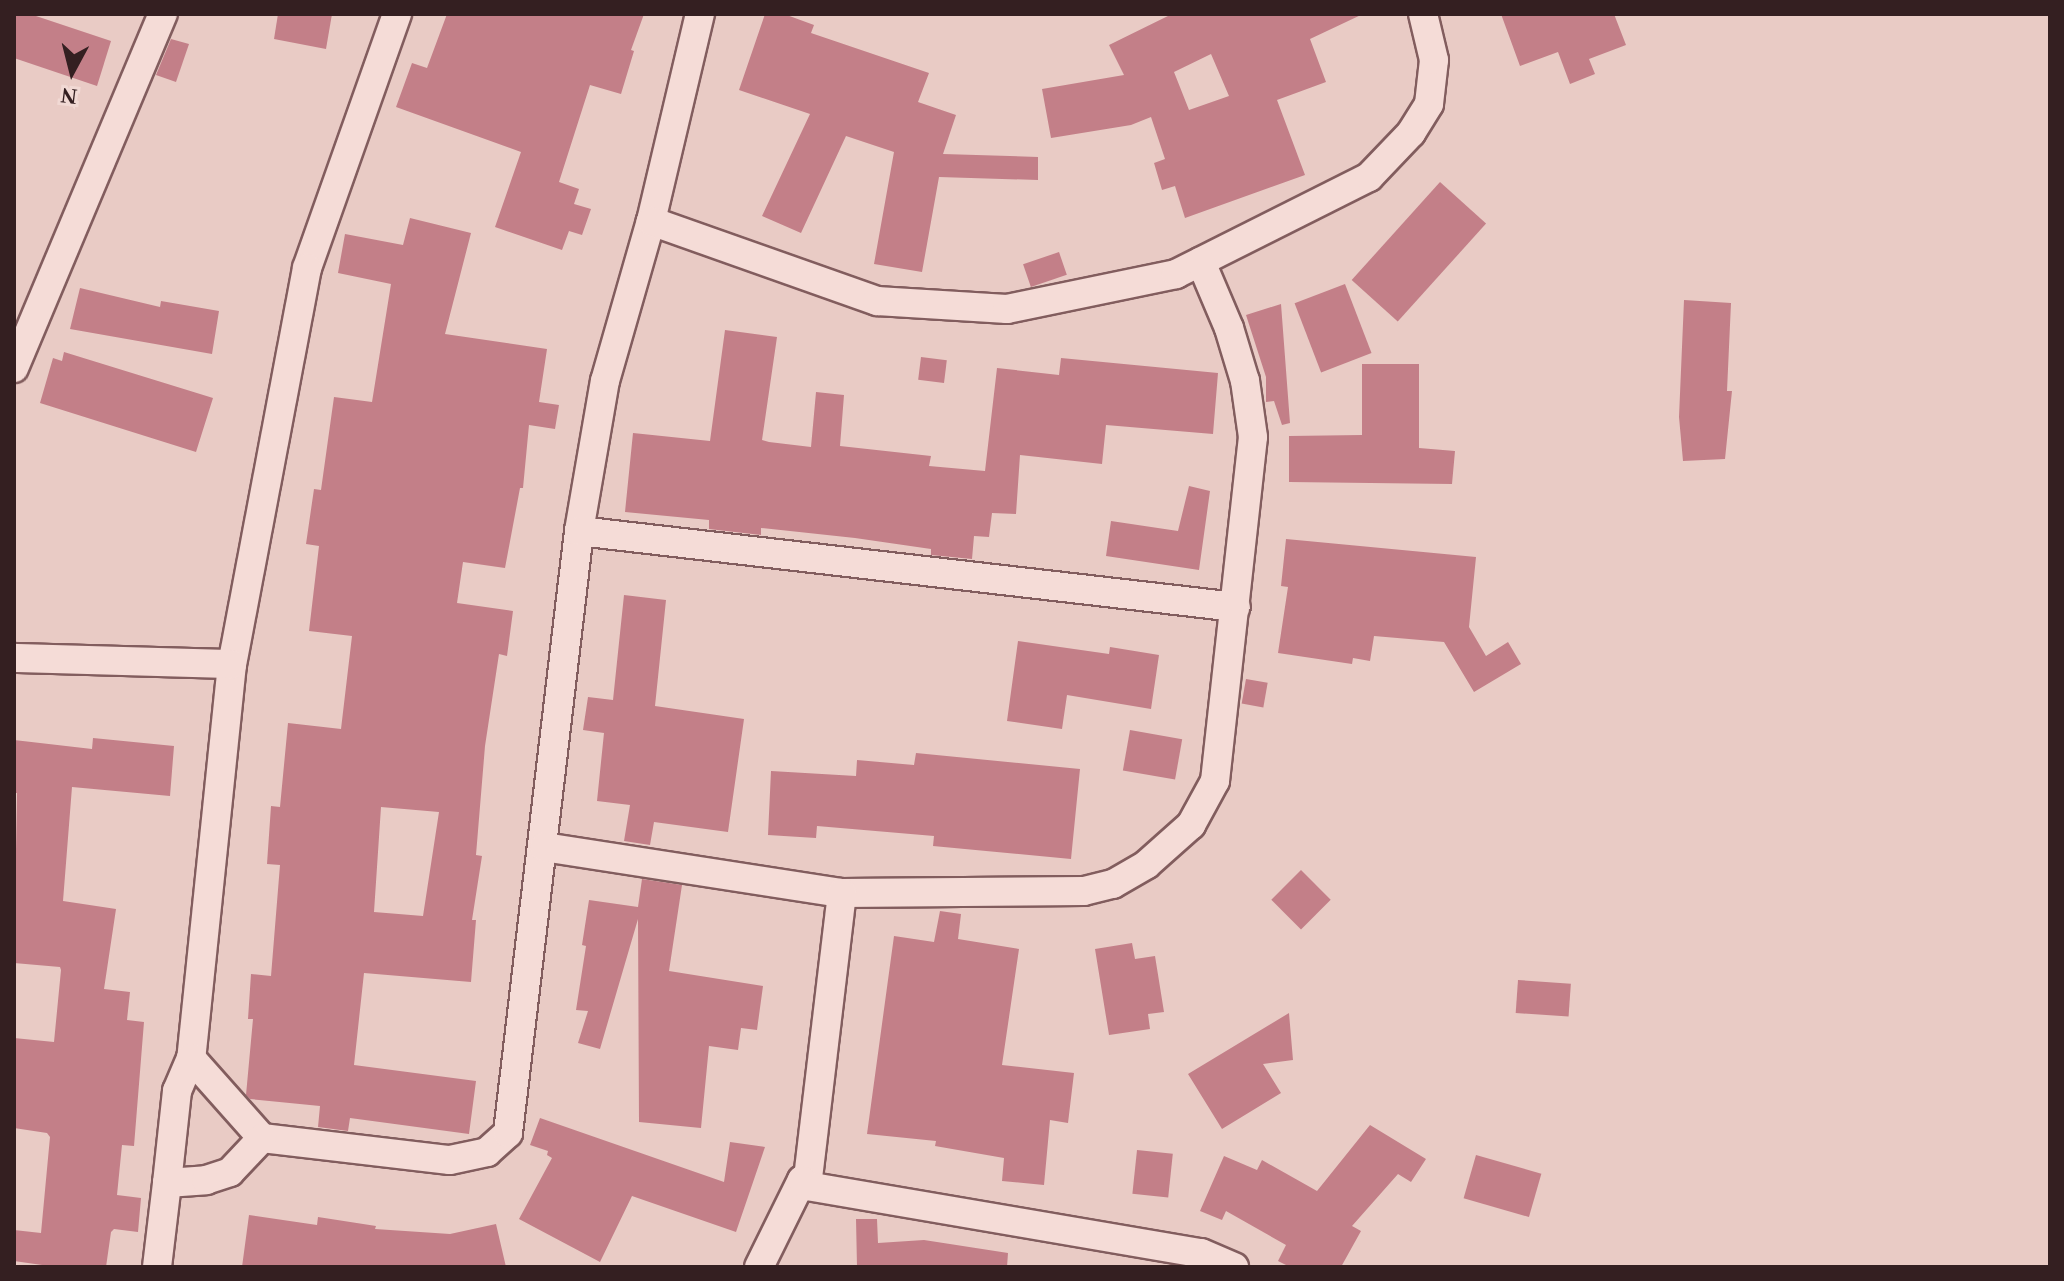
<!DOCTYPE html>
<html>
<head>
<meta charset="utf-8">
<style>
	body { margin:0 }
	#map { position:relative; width:2064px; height:1281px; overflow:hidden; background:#e9cbc5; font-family:Georgia,serif }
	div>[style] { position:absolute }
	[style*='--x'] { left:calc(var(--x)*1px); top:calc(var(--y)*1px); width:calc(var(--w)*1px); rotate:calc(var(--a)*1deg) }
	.building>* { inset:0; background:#c37f88; transform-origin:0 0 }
	.roads { filter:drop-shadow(2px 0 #825d5e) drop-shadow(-2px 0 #825d5e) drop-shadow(0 2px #825d5e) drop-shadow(0 -2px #825d5e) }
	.minor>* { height:28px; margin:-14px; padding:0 14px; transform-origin:14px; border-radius:14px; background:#f5dcd7 }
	span { translate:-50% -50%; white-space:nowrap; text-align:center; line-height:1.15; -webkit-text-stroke:8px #f1d9d4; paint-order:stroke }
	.frame { position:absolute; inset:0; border:16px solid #341f21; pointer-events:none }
	.north { position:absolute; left:32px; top:32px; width:80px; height:80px; -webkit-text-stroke:6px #f1d9d4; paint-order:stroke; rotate:187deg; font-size:22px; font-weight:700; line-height:32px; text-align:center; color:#341f21 }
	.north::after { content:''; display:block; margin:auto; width:28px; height:36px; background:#341f21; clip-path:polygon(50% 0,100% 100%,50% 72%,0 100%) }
</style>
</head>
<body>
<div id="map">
	<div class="building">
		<div style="clip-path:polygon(14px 14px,30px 14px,111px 41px,97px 86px,14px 58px)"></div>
		<div style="clip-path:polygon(278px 14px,332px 14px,326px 49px,274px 39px)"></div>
		<div style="clip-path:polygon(447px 14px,644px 14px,631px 50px,634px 51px,621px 94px,590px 85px,559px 182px,579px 189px,574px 204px,591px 209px,582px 235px,569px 231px,562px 250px,495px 227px,521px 152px,396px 107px,412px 63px,427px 68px)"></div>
		<div style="clip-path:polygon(765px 14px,784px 14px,814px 25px,811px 33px,929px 73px,918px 102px,956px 115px,943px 154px,1038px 157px,1038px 180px,939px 177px,922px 272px,874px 264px,894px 152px,846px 136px,801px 233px,762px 216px,810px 114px,739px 90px)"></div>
		<div style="clip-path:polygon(evenodd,1172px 14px,1363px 14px,1310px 39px,1326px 82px,1277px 100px,1305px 175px,1185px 218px,1175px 186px,1162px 190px,1154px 163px,1165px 159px,1151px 117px,1131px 125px,1051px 138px,1042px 89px,1124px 75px,1109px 45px,1172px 14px,1211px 54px,1229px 96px,1189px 110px,1174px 72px,1211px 54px)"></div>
		<div style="clip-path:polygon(1501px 14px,1614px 14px,1626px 45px,1589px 59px,1595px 74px,1570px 84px,1558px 52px,1520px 66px)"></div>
		<div style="clip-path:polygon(171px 39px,189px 44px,176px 82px,156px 75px)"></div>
		<div style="left:1440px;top:182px;width:62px;height:132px;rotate:42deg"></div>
		<div style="clip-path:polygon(evenodd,410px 218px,471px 233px,445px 334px,547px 349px,539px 402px,559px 405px,555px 429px,529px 425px,523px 488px,520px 488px,505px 568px,463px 562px,457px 603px,513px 611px,507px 656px,499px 654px,485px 746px,476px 855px,482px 856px,472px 920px,476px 920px,471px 982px,364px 973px,354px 1065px,476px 1081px,469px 1134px,350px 1118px,348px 1131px,318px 1127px,320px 1106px,250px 1099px,246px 1095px,253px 1019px,248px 1019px,251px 974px,271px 976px,280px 865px,267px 864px,271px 806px,280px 807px,288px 723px,341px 729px,352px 636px,309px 631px,319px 546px,306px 544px,314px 489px,321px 490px,334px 397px,372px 402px,391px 284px,338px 273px,345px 234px,403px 245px,410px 218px,381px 807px,439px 812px,423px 916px,374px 912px,381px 807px)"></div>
		<div style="left:1059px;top:252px;width:24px;height:38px;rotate:71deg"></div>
		<div style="left:1345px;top:284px;width:74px;height:54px;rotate:69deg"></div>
		<div style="clip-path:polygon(80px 288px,160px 307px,161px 301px,219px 311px,212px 354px,70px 329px)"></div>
		<div style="clip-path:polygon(1684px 300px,1731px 303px,1727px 391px,1732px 391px,1725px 459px,1683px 461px,1679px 417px)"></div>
		<div style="clip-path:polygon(1281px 304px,1290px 423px,1282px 425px,1274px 401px,1266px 402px,1266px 377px,1246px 315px)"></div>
		<div style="clip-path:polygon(725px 330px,777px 337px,762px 440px,769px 442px,811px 447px,816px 392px,844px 395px,840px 446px,931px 456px,929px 466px,985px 471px,997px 368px,1059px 375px,1061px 358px,1218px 373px,1213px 434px,1106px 425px,1102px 464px,1020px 455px,1016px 514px,992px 513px,989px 537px,974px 536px,972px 559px,931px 555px,931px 549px,855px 538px,761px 528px,761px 535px,709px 529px,709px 520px,625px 512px,633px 433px,710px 441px)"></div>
		<div style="clip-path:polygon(64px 352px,213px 398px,196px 452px,40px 403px,53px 358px,62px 361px)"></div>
		<div style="left:921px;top:357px;width:26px;height:23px;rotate:7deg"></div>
		<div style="clip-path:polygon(1362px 364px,1419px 364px,1419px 448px,1455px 451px,1452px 484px,1289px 482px,1289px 436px,1362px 435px)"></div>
		<div style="clip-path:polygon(1189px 486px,1210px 491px,1199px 570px,1106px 556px,1111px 521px,1178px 531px)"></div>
		<div style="clip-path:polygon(1286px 539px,1476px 557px,1469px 627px,1486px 656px,1508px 642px,1521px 664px,1474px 692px,1444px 642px,1374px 636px,1370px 661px,1353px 658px,1352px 664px,1278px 653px,1288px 587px,1281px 586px)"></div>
		<div style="clip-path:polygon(624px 595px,666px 600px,655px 706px,744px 719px,728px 832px,654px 822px,650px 845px,624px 841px,630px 805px,597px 801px,604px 733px,583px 730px,588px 697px,613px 700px)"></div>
		<div style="clip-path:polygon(1018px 641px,1109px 654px,1110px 647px,1159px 655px,1151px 709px,1067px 695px,1062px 729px,1007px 721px)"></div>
		<div style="left:1246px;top:679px;width:22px;height:25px;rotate:10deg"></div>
		<div style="left:1130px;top:730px;width:53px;height:41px;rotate:10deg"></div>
		<div style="clip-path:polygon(93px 738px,174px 746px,170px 796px,72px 787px,63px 901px,116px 909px,104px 989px,130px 992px,127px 1020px,144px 1022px,134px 1146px,122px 1145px,117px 1195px,141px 1198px,138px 1232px,114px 1229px,111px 1232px,106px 1267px,56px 1267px,14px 1261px,14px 1230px,41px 1233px,50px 1137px,47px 1133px,14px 1128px,14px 1038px,54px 1042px,61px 970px,60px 967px,14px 963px,17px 793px,14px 793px,14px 740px,92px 749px)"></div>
		<div style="clip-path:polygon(916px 753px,1080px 769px,1071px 859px,933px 846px,934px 836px,817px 826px,816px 838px,768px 835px,771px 771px,856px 776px,857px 760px,914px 765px)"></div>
		<div style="left:1301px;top:870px;width:42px;height:42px;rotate:45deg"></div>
		<div style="clip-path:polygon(642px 879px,682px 885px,669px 971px,763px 986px,757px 1030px,741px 1028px,738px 1050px,709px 1046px,701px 1128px,639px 1122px,638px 919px,600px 1049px,578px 1043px,588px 1011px,576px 1010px,586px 946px,582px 945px,589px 900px,638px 907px)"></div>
		<div style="clip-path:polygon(940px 911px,961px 914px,958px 939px,1019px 949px,1002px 1065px,1074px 1073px,1068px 1123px,1050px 1120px,1044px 1185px,1002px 1181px,1004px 1158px,935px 1146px,936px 1141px,867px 1134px,894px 936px,934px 942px)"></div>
		<div style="clip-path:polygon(1132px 943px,1135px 959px,1155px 956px,1164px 1012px,1148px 1014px,1150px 1029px,1109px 1035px,1095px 949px)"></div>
		<div style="left:1518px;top:980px;width:53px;height:33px;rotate:4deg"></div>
		<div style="clip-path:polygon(1289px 1013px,1293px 1060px,1263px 1064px,1281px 1093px,1222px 1129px,1188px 1074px)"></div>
		<div style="clip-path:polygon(540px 1118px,724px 1182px,730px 1142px,765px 1147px,736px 1232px,632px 1196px,600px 1262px,519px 1219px,552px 1158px,547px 1155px,548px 1151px,530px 1145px)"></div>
		<div style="clip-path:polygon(1370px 1125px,1426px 1159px,1411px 1182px,1398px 1174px,1352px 1226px,1361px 1231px,1341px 1267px,1290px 1267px,1278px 1261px,1286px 1245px,1226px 1211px,1222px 1220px,1200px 1211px,1224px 1156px,1257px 1170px,1262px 1160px,1317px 1191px)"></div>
		<div style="left:1137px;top:1150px;width:36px;height:44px;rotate:6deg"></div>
		<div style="left:1476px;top:1155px;width:68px;height:45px;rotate:16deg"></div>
		<div style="clip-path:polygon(249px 1215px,317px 1225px,318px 1217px,376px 1226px,375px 1229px,450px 1234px,496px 1224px,506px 1267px,242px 1267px)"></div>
		<div style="clip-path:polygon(856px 1219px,877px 1219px,878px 1243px,924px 1240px,1008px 1253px,1007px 1267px,857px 1267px)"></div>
	</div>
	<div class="roads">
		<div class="minor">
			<div style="--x:397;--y:14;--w:269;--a:109.5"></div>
			<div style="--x:307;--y:268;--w:403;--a:100.7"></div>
			<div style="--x:232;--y:664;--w:396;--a:95.9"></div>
			<div style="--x:191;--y:1058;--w:107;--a:48.4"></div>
			<div style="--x:262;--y:1138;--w:189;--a:6.7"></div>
			<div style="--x:450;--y:1160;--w:38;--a:-12"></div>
			<div style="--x:487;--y:1152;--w:28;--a:-42"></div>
			<div style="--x:508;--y:1133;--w:606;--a:-83.27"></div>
			<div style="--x:579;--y:531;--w:152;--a:-80.2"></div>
			<div style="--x:605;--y:381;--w:166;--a:-74"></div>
			<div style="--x:651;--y:221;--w:213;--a:-76.7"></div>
			<div style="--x:651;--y:221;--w:240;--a:19.5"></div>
			<div style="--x:877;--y:301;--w:130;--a:3.5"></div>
			<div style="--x:1007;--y:309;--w:173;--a:-11.7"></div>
			<div style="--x:1176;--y:274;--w:216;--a:-26.7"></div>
			<div style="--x:1369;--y:177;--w:61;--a:-46.3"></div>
			<div style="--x:1411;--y:133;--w:34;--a:-58"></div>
			<div style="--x:1429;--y:104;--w:44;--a:-83.5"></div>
			<div style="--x:1434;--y:60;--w:47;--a:-103.4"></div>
			<div style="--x:14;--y:368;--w:384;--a:-67.2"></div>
			<div style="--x:579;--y:531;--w:661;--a:6.6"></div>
			<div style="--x:14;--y:658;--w:218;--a:1.6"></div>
			<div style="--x:544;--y:847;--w:302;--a:8.8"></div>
			<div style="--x:842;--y:893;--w:242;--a:-0.5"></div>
			<div style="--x:1084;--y:891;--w:30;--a:-14"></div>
			<div style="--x:1113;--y:884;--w:39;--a:-30"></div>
			<div style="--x:1147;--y:864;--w:59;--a:-41.6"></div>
			<div style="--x:1191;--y:825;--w:50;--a:-61.4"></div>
			<div style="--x:1215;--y:781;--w:346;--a:-83.7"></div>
			<div style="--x:1253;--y:437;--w:57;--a:-98.1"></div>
			<div style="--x:1245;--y:381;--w:55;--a:-106.8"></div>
			<div style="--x:1229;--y:328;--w:72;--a:-113"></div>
			<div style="--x:842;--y:893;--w:295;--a:96.8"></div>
			<div style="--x:807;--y:1186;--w:400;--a:9.7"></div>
			<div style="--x:1201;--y:1253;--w:36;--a:23"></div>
			<div style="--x:167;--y:1183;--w:93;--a:-83.8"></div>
			<div style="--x:177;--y:1091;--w:36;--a:-67"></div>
			<div style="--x:157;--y:1267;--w:85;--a:-83.2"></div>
			<div style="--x:167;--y:1183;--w:39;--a:-4"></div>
			<div style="--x:206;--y:1180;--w:25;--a:-18"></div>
			<div style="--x:230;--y:1172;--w:47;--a:-46.7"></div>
			<div style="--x:759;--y:1267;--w:97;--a:-63.7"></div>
			<div style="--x:802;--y:1180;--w:8;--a:50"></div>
		</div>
	</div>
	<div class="frame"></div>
	<div class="north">N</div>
</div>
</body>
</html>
